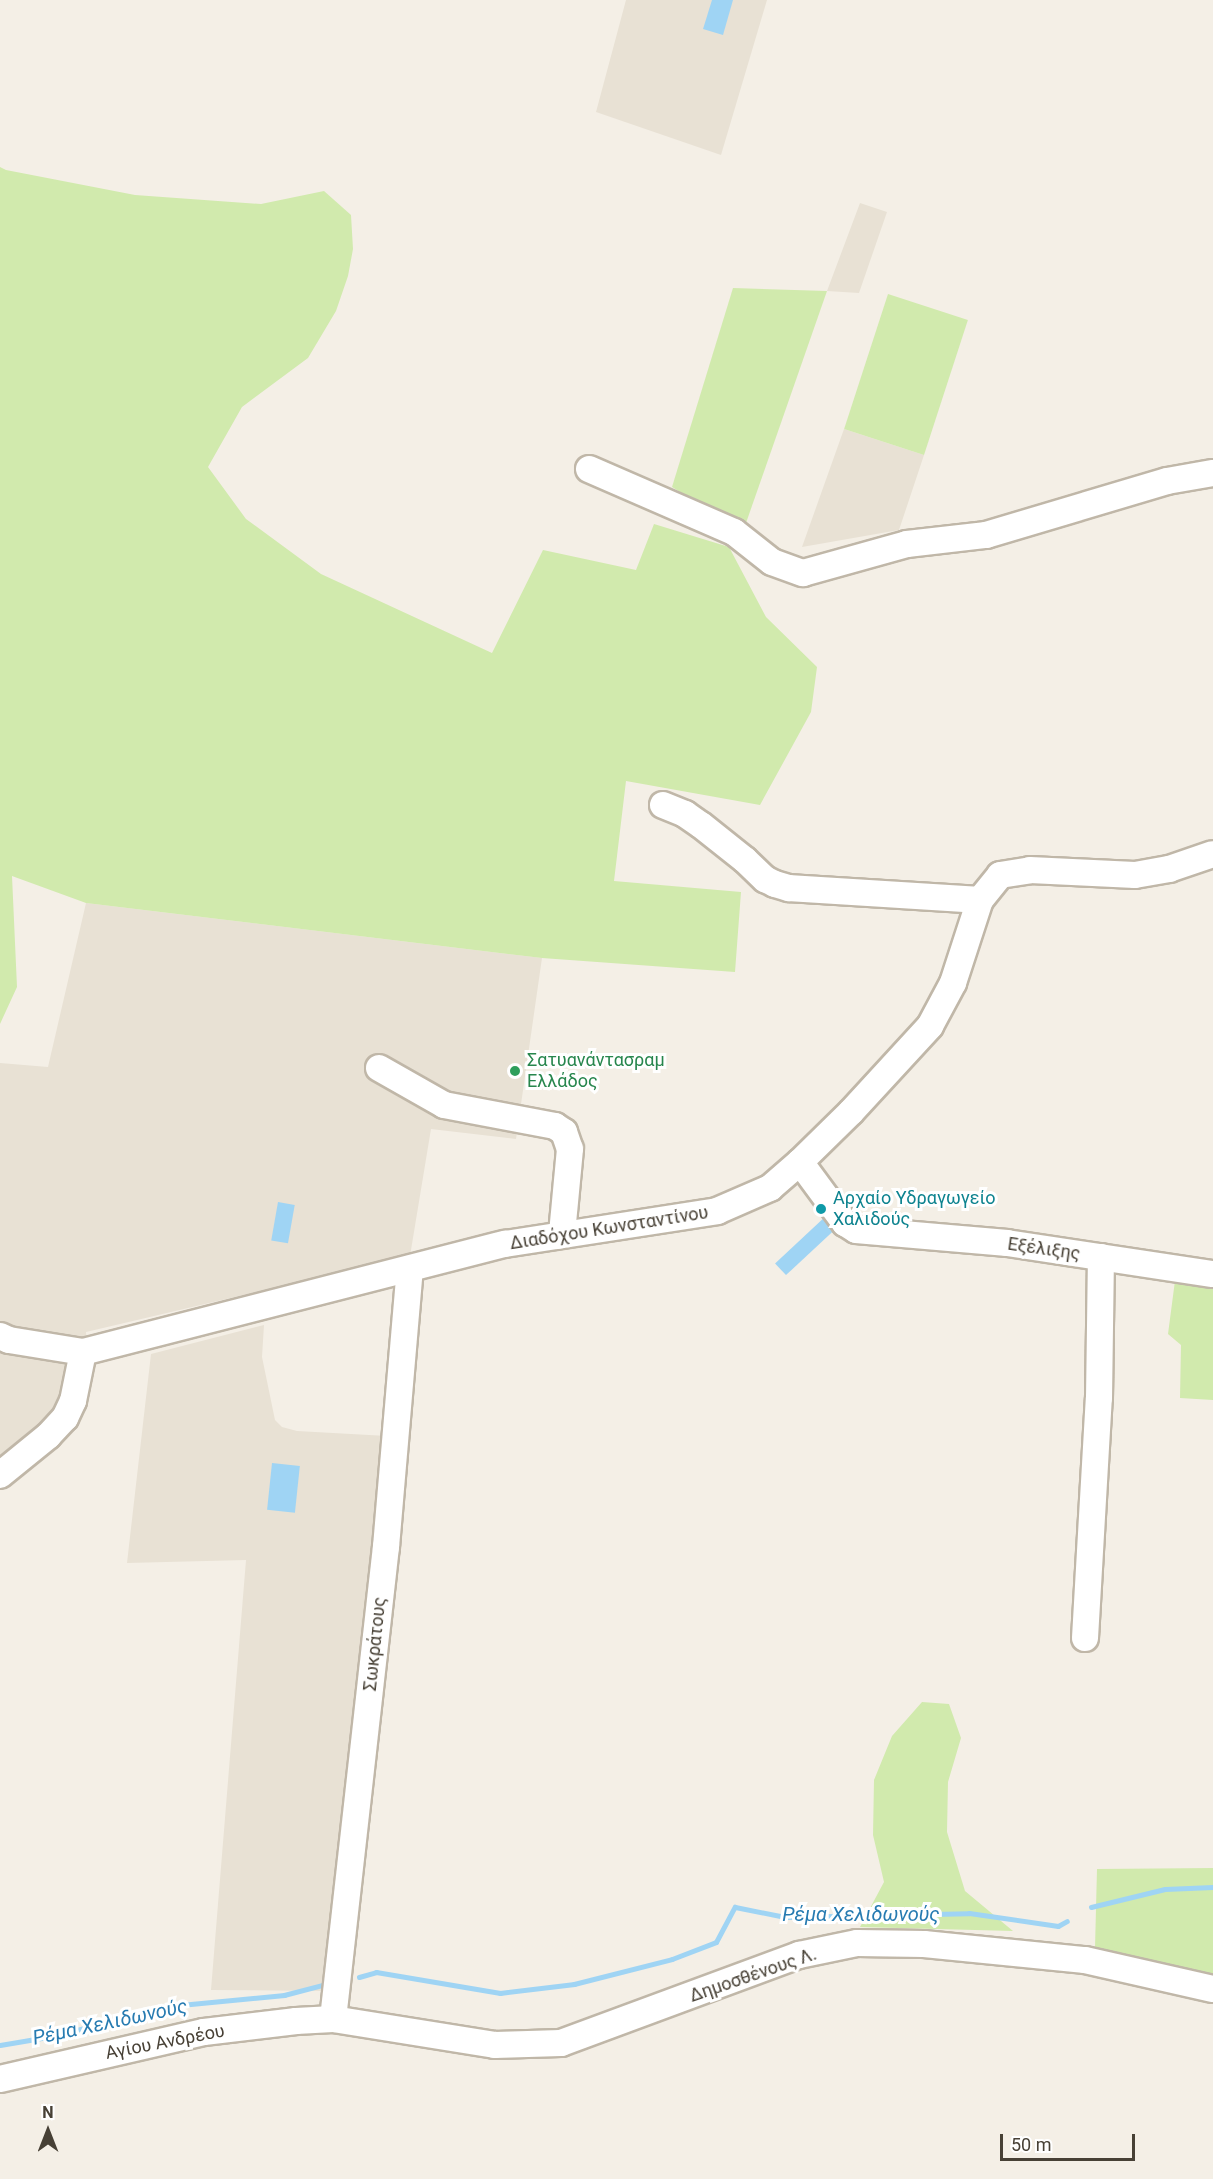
<!DOCTYPE html>
<html>
<head>
<meta charset="utf-8">
<style>
	body { margin:0 }
	#map { position:relative; width:1213px; height:2179px; overflow:hidden; background:#f4efe6; font-family:Roboto,sans-serif }
	div>[style] { position:absolute }
	[style*='--x'] { left:calc(var(--x)*1px); top:calc(var(--y)*1px); width:calc(var(--w)*1px); rotate:calc(var(--a)*1deg) }
	.residential>* { inset:0; background:#e8e1d4 }
	.green>* { inset:0; background:#d1eaad; transform-origin:0 0 }
	.water>* { inset:0; background:#9fd4f4; transform-origin:0 0 }
	.stream>* { height:5px; margin:-2.5px; padding:0 2.5px; transform-origin:2.5px; border-radius:2.5px; background:#9fd4f4 }
	.roads { filter:drop-shadow(2px 0 #c0b7a8) drop-shadow(-2px 0 #c0b7a8) drop-shadow(0 2px #c0b7a8) drop-shadow(0 -2px #c0b7a8) }
	.minor>* { height:26px; margin:-13px; padding:0 13px; transform-origin:13px; border-radius:13px; background:#fff }
	.dots>* { width:16px; height:16px; translate:-50% -50%; box-sizing:border-box; border:3px solid #fff; border-radius:50% }
	span { translate:-50% -50%; white-space:nowrap; text-align:center; line-height:1.15; -webkit-text-stroke:6px #fff; paint-order:stroke }
	.leisure-label { font-size:18px; color:#27864d }
	.left { translate:0 -50%; text-align:left }
	.culture-label { font-size:18px; color:#0d838f }
	.street-label { font-size:18px; color:#474035 }
	.water-label { font-size:20px; color:#277bb1; font-style:italic }
	.north { position:absolute; left:18px; top:2101px; width:60px; height:60px; -webkit-text-stroke:4px #fff; paint-order:stroke; rotate:0deg; font-size:16px; font-weight:700; line-height:24px; text-align:center; color:#474035 }
	.north::after { content:''; display:block; margin:auto; width:21px; height:27px; background:#474035; clip-path:polygon(50% 0,100% 100%,50% 72%,0 100%) }
	.scale { position:absolute; left:1000px; top:2134px; width:135px; height:27px; box-sizing:border-box; border:3px solid #474035; border-top:0; padding-left:8px; font-size:18px; line-height:21px; white-space:nowrap; color:#474035; -webkit-text-stroke:4px #fff; paint-order:stroke }
</style>
</head>
<body>
<div id="map">
	<div class="residential">
		<div style="clip-path:polygon(626px 0,767px 0,721px 155px,596px 112px)"></div>
		<div style="clip-path:polygon(860px 203px,887px 212px,859px 293px,827px 291px)"></div>
		<div style="clip-path:polygon(844px 429px,924px 455px,899px 530px,802px 547px)"></div>
		<div style="clip-path:polygon(86px 903px,542px 958px,516px 1139px,431px 1129px,410px 1256px,86px 1332px,88px 1369px,0 1483px,0 1063px,48px 1067px)"></div>
		<div style="clip-path:polygon(264px 1325px,262px 1357px,275px 1420px,282px 1427px,297px 1431px,387px 1436px,332px 1991px,211px 1990px,246px 1560px,127px 1563px,151px 1354px)"></div>
	</div>
	<div class="green">
		<div style="clip-path:polygon(0 167px,6px 170px,135px 195px,261px 204px,324px 191px,351px 215px,353px 249px,348px 276px,336px 311px,308px 358px,242px 407px,208px 467px,246px 519px,321px 574px,492px 653px,543px 550px,636px 570px,654px 524px,729px 547px,766px 617px,817px 667px,811px 712px,760px 805px,626px 781px,614px 881px,741px 892px,735px 972px,542px 958px,86px 903px,12px 876px,17px 987px,0 1024px)"></div>
		<div style="clip-path:polygon(733px 288px,827px 291px,746px 523px,701px 505px,672px 487px)"></div>
		<div style="left:888px;top:294px;width:84px;height:142px;rotate:18deg"></div>
		<div style="clip-path:polygon(1176px 1273px,1213px 1279px,1213px 1400px,1180px 1398px,1181px 1345px,1168px 1334px)"></div>
		<div style="clip-path:polygon(922px 1702px,949px 1704px,961px 1738px,948px 1782px,947px 1832px,965px 1891px,1013px 1931px,860px 1927px,884px 1882px,873px 1835px,874px 1780px,892px 1736px)"></div>
		<div style="clip-path:polygon(1213px 1868px,1213px 1975px,1095px 1948px,1097px 1869px)"></div>
	</div>
	<div class="water">
		<div style="clip-path:polygon(712px 0,733px 0,723px 35px,703px 29px)"></div>
		<div style="left:278px;top:1202px;width:17px;height:39px;rotate:10deg"></div>
		<div style="left:827px;top:1215px;width:16px;height:71px;rotate:47deg"></div>
		<div style="left:272px;top:1463px;width:28px;height:47px;rotate:6deg"></div>
	</div>
	<div class="stream">
		<div style="--x:1091;--y:1907;--w:76;--a:-13.7"></div>
		<div style="--x:1165;--y:1889;--w:48;--a:-2.4"></div>
		<div style="--x:359;--y:1977;--w:18;--a:-16"></div>
		<div style="--x:376;--y:1972;--w:126;--a:9.6"></div>
		<div style="--x:500;--y:1993;--w:75;--a:-6.9"></div>
		<div style="--x:574;--y:1984;--w:101;--a:-14.3"></div>
		<div style="--x:672;--y:1959;--w:47;--a:-21.1"></div>
		<div style="--x:716;--y:1942;--w:40;--a:-62"></div>
		<div style="--x:735;--y:1907;--w:51;--a:11.3"></div>
		<div style="--x:785;--y:1917;--w:184;--a:-1.2"></div>
		<div style="--x:969;--y:1913;--w:90;--a:8.3"></div>
		<div style="--x:1058;--y:1926;--w:10;--a:-29"></div>
		<div style="--x:0;--y:2045;--w:54;--a:-9.6"></div>
		<div style="--x:53;--y:2036;--w:121;--a:-14.4"></div>
		<div style="--x:170;--y:2006;--w:115;--a:-5.5"></div>
		<div style="--x:284;--y:1995;--w:43;--a:-14.7"></div>
	</div>
	<div class="roads">
		<div class="minor">
			<div style="--x:589;--y:469;--w:158;--a:23.5"></div>
			<div style="--x:734;--y:532;--w:48;--a:38.3"></div>
			<div style="--x:772;--y:562;--w:33;--a:20"></div>
			<div style="--x:803;--y:573;--w:108;--a:-15.6"></div>
			<div style="--x:907;--y:544;--w:80;--a:-6.5"></div>
			<div style="--x:986;--y:535;--w:189;--a:-16.6"></div>
			<div style="--x:1167;--y:481;--w:47;--a:-9.9"></div>
			<div style="--x:663;--y:805;--w:24;--a:22"></div>
			<div style="--x:685;--y:814;--w:19;--a:35"></div>
			<div style="--x:701;--y:825;--w:56;--a:38.5"></div>
			<div style="--x:745;--y:860;--w:28;--a:44"></div>
			<div style="--x:765;--y:879;--w:11;--a:27"></div>
			<div style="--x:775;--y:884;--w:15;--a:16"></div>
			<div style="--x:789;--y:888;--w:191;--a:3.6"></div>
			<div style="--x:379;--y:1068;--w:75;--a:29.6"></div>
			<div style="--x:444;--y:1105;--w:113;--a:10.7"></div>
			<div style="--x:555;--y:1126;--w:11;--a:34"></div>
			<div style="--x:564;--y:1132;--w:18;--a:71"></div>
			<div style="--x:570;--y:1149;--w:85;--a:95.4"></div>
			<div style="--x:800;--y:1162;--w:76;--a:53.6"></div>
			<div style="--x:845;--y:1223;--w:13;--a:32"></div>
			<div style="--x:856;--y:1230;--w:152;--a:4.9"></div>
			<div style="--x:1007;--y:1243;--w:208;--a:8.6"></div>
			<div style="--x:0;--y:1336;--w:10;--a:24"></div>
			<div style="--x:9;--y:1340;--w:75;--a:9.2"></div>
			<div style="--x:83;--y:1352;--w:436;--a:-14.4"></div>
			<div style="--x:505;--y:1244;--w:215;--a:-8.8"></div>
			<div style="--x:717;--y:1211;--w:58;--a:-23.5"></div>
			<div style="--x:770;--y:1188;--w:40;--a:-41"></div>
			<div style="--x:800;--y:1162;--w:71;--a:-44.4"></div>
			<div style="--x:851;--y:1112;--w:117;--a:-47.4"></div>
			<div style="--x:930;--y:1026;--w:49;--a:-61.9"></div>
			<div style="--x:953;--y:983;--w:87;--a:-72"></div>
			<div style="--x:980;--y:900;--w:32;--a:-51"></div>
			<div style="--x:1000;--y:875;--w:30;--a:-9"></div>
			<div style="--x:1030;--y:870;--w:105;--a:2.7"></div>
			<div style="--x:1135;--y:875;--w:35;--a:-10"></div>
			<div style="--x:1169;--y:869;--w:46;--a:-18.8"></div>
			<div style="--x:0;--y:1475;--w:62;--a:-39.1"></div>
			<div style="--x:48;--y:1436;--w:25;--a:-47"></div>
			<div style="--x:65;--y:1418;--w:19;--a:-65"></div>
			<div style="--x:73;--y:1401;--w:50;--a:-78.5"></div>
			<div style="--x:1085;--y:1638;--w:240;--a:-86.7"></div>
			<div style="--x:1099;--y:1398;--w:141;--a:-89.2"></div>
			<div style="--x:333;--y:2019;--w:475;--a:-83.6"></div>
			<div style="--x:386;--y:1547;--w:279;--a:-85.1"></div>
			<div style="--x:0;--y:2079;--w:209;--a:-13"></div>
			<div style="--x:204;--y:2032;--w:93;--a:-6.8"></div>
			<div style="--x:296;--y:2021;--w:37;--a:-3"></div>
			<div style="--x:333;--y:2019;--w:164;--a:9.1"></div>
			<div style="--x:495;--y:2045;--w:66;--a:-1.7"></div>
			<div style="--x:561;--y:2043;--w:254;--a:-20.3"></div>
			<div style="--x:799;--y:1955;--w:59;--a:-11.7"></div>
			<div style="--x:857;--y:1943;--w:67;--a:0.9"></div>
			<div style="--x:924;--y:1944;--w:162;--a:5.7"></div>
			<div style="--x:1085;--y:1960;--w:131;--a:12.8"></div>
		</div>
	</div>
	<div class="dots">
		<div style="left:515px;top:1071px;background:#2e9e5b"></div>
		<div style="left:821px;top:1209px;background:#0f9aa8"></div>
	</div>
	<div class="leisure-label">
		<span class="left" style="left:527px;top:1071px">Σατυανάντασραμ<br>Ελλάδος</span>
	</div>
	<div class="culture-label">
		<span class="left" style="left:833px;top:1209px">Αρχαίο Υδραγωγείο<br>Χαλιδούς</span>
	</div>
	<div class="street-label">
		<span style="left:609px;top:1228px;rotate:-9deg">Διαδόχου Κωνσταντίνου</span>
		<span style="left:1044px;top:1249px;rotate:8deg">Εξέλιξης</span>
		<span style="left:375px;top:1644px;rotate:-84deg">Σωκράτους</span>
		<span style="left:753px;top:1975px;rotate:-19deg">Δημοσθένους Λ.</span>
		<span style="left:165px;top:2042px;rotate:-11deg">Αγίου Ανδρέου</span>
	</div>
	<div class="water-label">
		<span style="left:861px;top:1914px">Ρέμα Χελιδωνούς</span>
		<span style="left:110px;top:2022px;rotate:-12deg">Ρέμα Χελιδωνούς</span>
	</div>
	<div class="north">N</div>
	<div class="scale">50 m</div>
</div>
</body>
</html>
